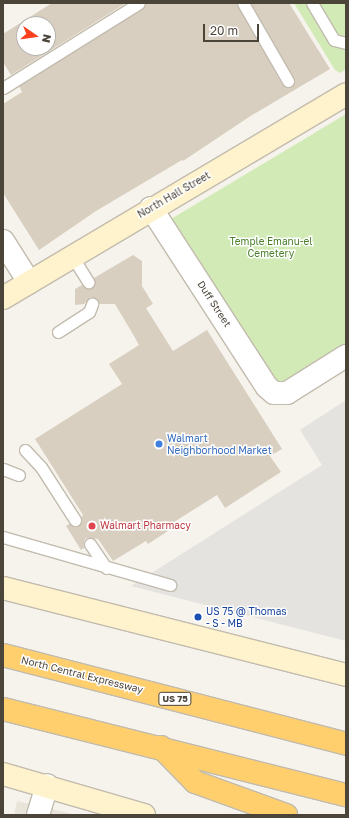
<!DOCTYPE html>
<html>
<head>
<meta charset="utf-8">
<style>
	body { margin:0 }
	#map { position:relative; width:349px; height:818px; overflow:hidden; background:#f6f3ec; font-family:"Golos Text",sans-serif }
	div>[style] { position:absolute }
	[style*='--x'] { left:calc(var(--x)*1px); top:calc(var(--y)*1px); width:calc(var(--w)*1px); rotate:calc(var(--a)*1deg) }
	.residential>* { inset:0; background:#eae5da }
	.green>* { inset:0; background:#d2eab5 }
	.parking>* { inset:0; background:#e5e3e0 }
	.building>* { inset:0; background:#d8cfc1 }
	.roads { filter:drop-shadow(1px 0 #c2bbae) drop-shadow(-1px 0 #c2bbae) drop-shadow(0 1px #c2bbae) drop-shadow(0 -1px #c2bbae) }
	.lane>* { height:11px; margin:-5.5px; padding:0 5.5px; transform-origin:5.5px; border-radius:5.5px; background:#fff }
	.street>* { height:22px; margin:-11px; padding:0 11px; transform-origin:11px; border-radius:11px; background:#fff }
	.secondary>* { height:22px; margin:-11px; padding:0 11px; transform-origin:11px; border-radius:11px; background:#fff3cd }
	.highway>* { height:22px; margin:-11px; padding:0 11px; transform-origin:11px; border-radius:11px; background:#ffcf6e }
	.dots>* { width:11px; height:11px; translate:-50% -50%; box-sizing:border-box; border:2px solid #fff; border-radius:50% }
	span { translate:-50% -50%; white-space:nowrap; text-align:center; line-height:1.15; -webkit-text-stroke:3px #fff; paint-order:stroke }
	.shield-label span { padding:1px 3px; background:#fff; border:1px solid; border-radius:3px; -webkit-text-stroke-width:0 }
	.shield-label { font-size:9px; color:#4b4439; font-weight:700 }
	.street-label { font-size:10px; color:#4b4439 }
	.park-label { font-size:10px; color:#4a7f2a }
	.shop-label { font-size:10px; color:#366cbe }
	.left { translate:0 -50%; text-align:left }
	.health-label { font-size:10px; color:#be3a42 }
	.transit-label { font-size:10px; color:#164399 }
	.frame { position:absolute; inset:0; border:4px solid #4b4439; pointer-events:none }
	.north { position:absolute; left:16px; top:16px; width:40px; height:40px; box-sizing:border-box; background:#fff; border:1px solid #b7b4b0; border-radius:50%; rotate:103deg; font-size:11px; font-weight:700; line-height:16px; text-align:center; color:#4b4439 }
	.north::after { content:''; display:block; margin:auto; width:14px; height:18px; background:#fc3f1d; clip-path:polygon(50% 0,100% 100%,50% 72%,0 100%) }
	.scale { position:absolute; left:203px; top:24px; width:56px; height:18px; box-sizing:border-box; border:2px solid #4b4439; border-top:0; padding-left:5px; font-size:12px; line-height:14px; white-space:nowrap; color:#4b4439; -webkit-text-stroke:3px #fff; paint-order:stroke }
</style>
</head>
<body>
<div id="map">
	<div class="residential">
		<div style="clip-path:polygon(17px 801px,65px 812px,74px 815px,14px 815px)"></div>
	</div>
	<div class="green">
		<div style="clip-path:polygon(294px 3px,346px 3px,346px 69px,340px 73px,335px 70px)"></div>
		<div style="clip-path:polygon(346px 114px,346px 345px,279px 386px,166px 222px)"></div>
	</div>
	<div class="parking">
		<div style="clip-path:polygon(346px 400px,346px 641px,131px 586px,322px 465px,300px 430px)"></div>
	</div>
	<div class="building">
		<div style="clip-path:polygon(evenodd,52px 3px,126px 3px,11px 75px,3px 62px,3px 34px,52px 3px,24px 24px,48px 24px,48px 48px,24px 48px,24px 24px)"></div>
		<div style="clip-path:polygon(146px 3px,236px 3px,282px 84px,288px 88px,294px 85px,294px 78px,251px 3px,289px 3px,330px 69px,249px 117px,183px 161px,182px 160px,96px 211px,39px 250px,3px 193px,3px 104px,22px 92px,19px 86px,143px 9px)"></div>
		<div style="clip-path:polygon(133px 255px,142px 261px,142px 286px,153px 304px,146px 308px,173px 351px,207px 330px,282px 449px,270px 456px,281px 472px,225px 508px,217px 495px,166px 527px,168px 531px,148px 544px,146px 541px,113px 561px,98px 539px,86px 538px,84px 541px,84px 548px,81px 550px,66px 526px,69px 524px,78px 526px,83px 515px,35px 439px,122px 384px,109px 364px,139px 345px,134px 336px,115px 304px,99px 304px,97px 299px,91px 297px,84px 304px,75px 305px,75px 289px,82px 285px,85px 288px,91px 288px,95px 282px,94px 278px)"></div>
	</div>
	<div class="roads">
		<div class="lane">
			<div style="--x:243;--y:3;--w:90;--a:60"></div>
			<div style="--x:312;--y:3;--w:43;--a:59.3"></div>
			<div style="--x:334;--y:40;--w:12;--a:14"></div>
			<div style="--x:3;--y:88;--w:160;--a:-32"></div>
			<div style="--x:72;--y:256;--w:31;--a:58"></div>
			<div style="--x:58;--y:332;--w:37;--a:-33"></div>
			<div style="--x:89;--y:312;--w:9;--a:-69"></div>
			<div style="--x:25;--y:450;--w:23;--a:47"></div>
			<div style="--x:41;--y:467;--w:63;--a:57.3"></div>
			<div style="--x:3;--y:469;--w:17;--a:21"></div>
			<div style="--x:3;--y:537;--w:174;--a:16"></div>
			<div style="--x:90;--y:544;--w:29;--a:56"></div>
		</div>
		<div class="street">
			<div style="--x:151;--y:208;--w:213;--a:57.1"></div>
			<div style="--x:267;--y:387;--w:9;--a:41"></div>
			<div style="--x:274;--y:393;--w:13;--a:0"></div>
			<div style="--x:287;--y:393;--w:70;--a:-32.1"></div>
			<div style="--x:3;--y:241;--w:49;--a:57.6"></div>
			<div style="--x:38;--y:815;--w:31;--a:-73"></div>
		</div>
		<div class="secondary">
			<div style="--x:3;--y:298;--w:399;--a:-30.7"></div>
			<div style="--x:3;--y:588;--w:354;--a:14.2"></div>
			<div style="--x:3;--y:774;--w:147;--a:16.2"></div>
		</div>
		<div class="highway">
			<div style="--x:3;--y:655;--w:354;--a:14.5"></div>
			<div style="--x:3;--y:709;--w:354;--a:14.1"></div>
			<div style="--x:161;--y:747;--w:49;--a:45.8"></div>
			<div style="--x:195;--y:782;--w:97;--a:19.9"></div>
		</div>
	</div>
	<div class="dots">
		<div style="left:159px;top:444px;background:#3f7fe0"></div>
		<div style="left:92px;top:526px;background:#e0444e"></div>
		<div style="left:198px;top:617px;background:#1a4fb4"></div>
	</div>
	<div class="shield-label">
		<span style="left:175px;top:699px">US 75</span>
	</div>
	<div class="street-label">
		<span style="left:174px;top:195px;rotate:-30deg">North Hall Street</span>
		<span style="left:214px;top:304px;rotate:57deg">Duff Street</span>
		<span style="left:82px;top:675px;rotate:14deg">North Central Expressway</span>
	</div>
	<div class="park-label">
		<span style="left:271px;top:247px">Temple Emanu-el<br>Cemetery</span>
	</div>
	<div class="shop-label">
		<span class="left" style="left:167px;top:444px">Walmart<br>Neighborhood Market</span>
	</div>
	<div class="health-label">
		<span class="left" style="left:100px;top:526px">Walmart Pharmacy</span>
	</div>
	<div class="transit-label">
		<span class="left" style="left:206px;top:617px">US 75 @ Thomas<br>- S - MB</span>
	</div>
	<div class="frame"></div>
	<div class="north">N</div>
	<div class="scale">20 m</div>
</div>
</body>
</html>
